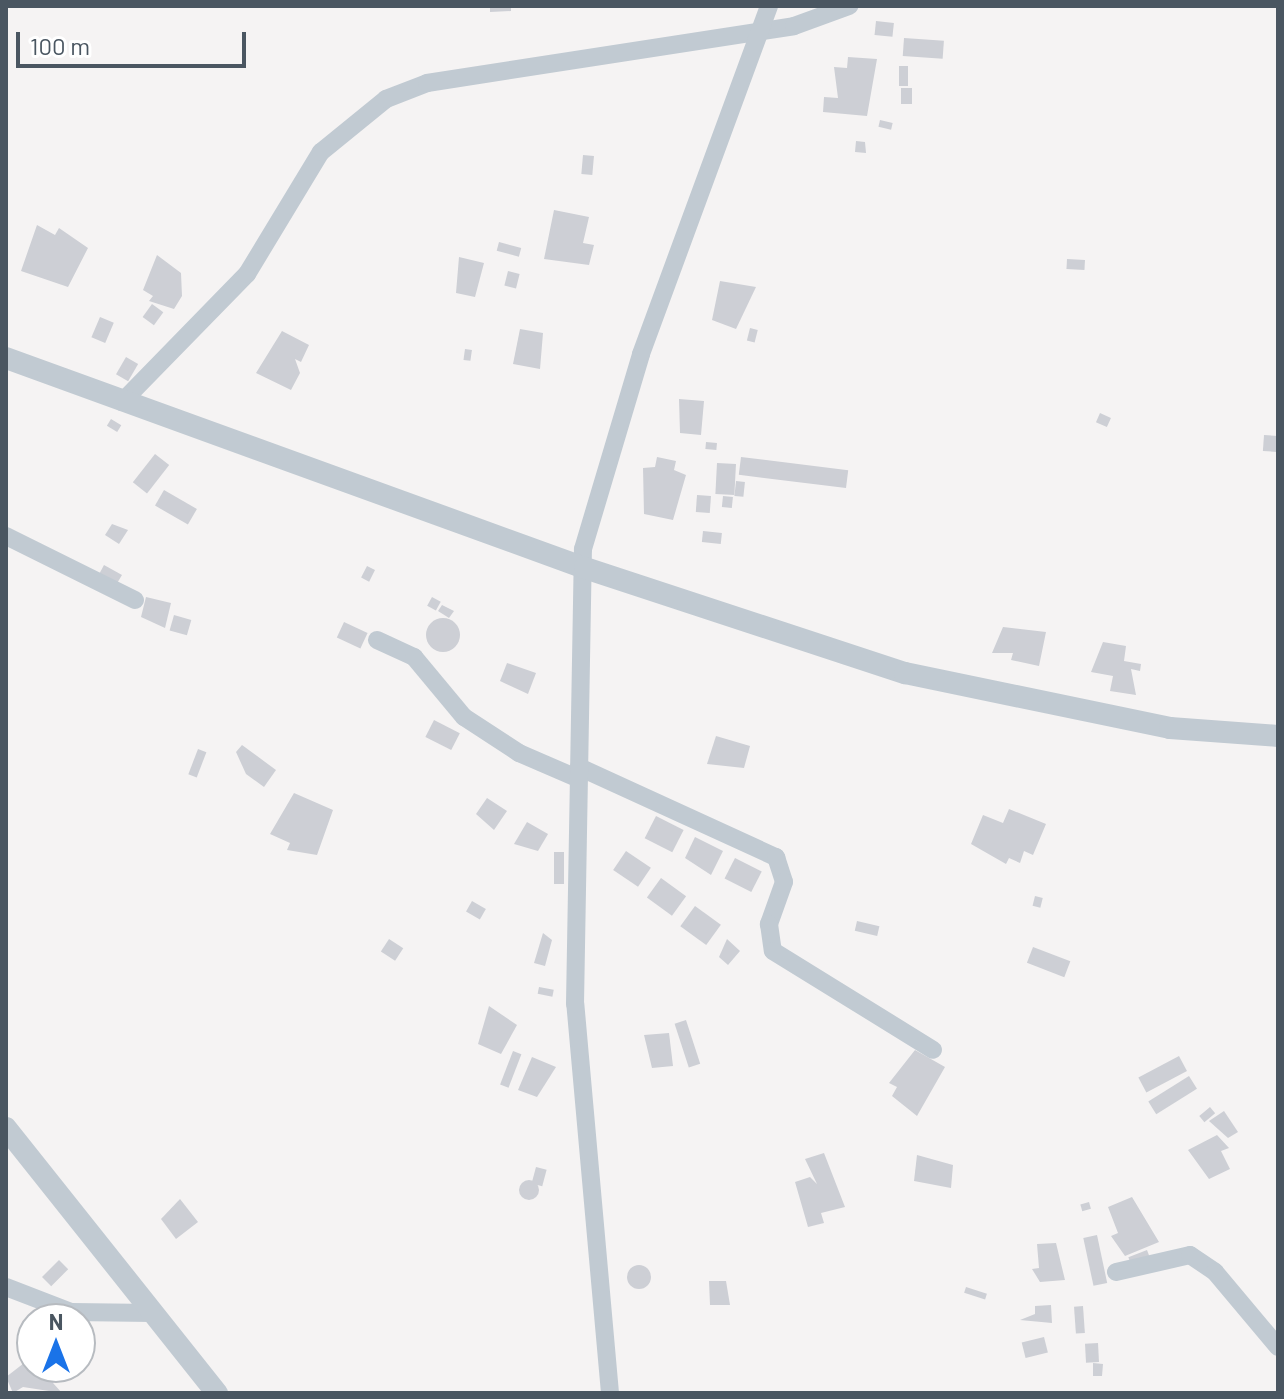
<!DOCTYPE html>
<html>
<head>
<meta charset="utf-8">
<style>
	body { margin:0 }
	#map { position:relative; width:1284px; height:1399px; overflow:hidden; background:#f5f3f3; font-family:Barlow,sans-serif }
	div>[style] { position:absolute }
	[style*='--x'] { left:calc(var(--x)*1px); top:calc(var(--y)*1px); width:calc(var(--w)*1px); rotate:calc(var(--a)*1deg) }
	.building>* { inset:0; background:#cdcfd5; transform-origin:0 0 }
	.round { border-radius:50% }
	.minor>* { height:18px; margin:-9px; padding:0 9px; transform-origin:9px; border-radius:9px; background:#c1cad2 }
	.tertiary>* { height:22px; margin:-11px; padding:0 11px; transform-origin:11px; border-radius:11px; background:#c1cad2 }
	span { translate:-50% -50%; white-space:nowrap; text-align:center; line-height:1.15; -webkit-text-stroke:7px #fff; paint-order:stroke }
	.frame { position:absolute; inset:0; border:8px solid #4a5661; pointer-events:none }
	.north { position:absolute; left:16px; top:1303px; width:80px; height:80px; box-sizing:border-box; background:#fff; border:2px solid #b7bbc0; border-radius:50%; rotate:0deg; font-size:22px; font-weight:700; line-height:32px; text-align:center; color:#4a5661 }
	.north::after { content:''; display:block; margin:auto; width:28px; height:36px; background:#1a73e8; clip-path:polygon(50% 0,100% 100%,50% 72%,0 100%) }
	.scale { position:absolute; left:16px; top:32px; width:230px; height:36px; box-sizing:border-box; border:4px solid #4a5661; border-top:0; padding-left:10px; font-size:24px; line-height:28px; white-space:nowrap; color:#4a5661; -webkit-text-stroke:6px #fff; paint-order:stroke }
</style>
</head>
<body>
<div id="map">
	<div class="building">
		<div style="clip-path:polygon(490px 6px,511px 6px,511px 11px,490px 12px)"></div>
		<div style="left:876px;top:21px;width:18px;height:14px;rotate:6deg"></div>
		<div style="left:904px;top:38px;width:40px;height:18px;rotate:4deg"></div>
		<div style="clip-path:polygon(848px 57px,877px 59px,867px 116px,823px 112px,824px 97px,838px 98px,834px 67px,847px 68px)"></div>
		<div style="left:899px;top:66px;width:9px;height:20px"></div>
		<div style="left:901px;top:88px;width:11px;height:16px"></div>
		<div style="left:880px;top:120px;width:13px;height:7px;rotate:13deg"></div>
		<div style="clip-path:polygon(856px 141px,865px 142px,866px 153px,855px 152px)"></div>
		<div style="left:583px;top:155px;width:11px;height:19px;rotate:5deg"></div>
		<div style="clip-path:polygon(554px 210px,589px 217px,583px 243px,594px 245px,589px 265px,544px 259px)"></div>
		<div style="clip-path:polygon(37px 225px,55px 235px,59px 228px,88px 248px,68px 287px,21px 271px)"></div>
		<div style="left:499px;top:242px;width:23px;height:9px;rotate:15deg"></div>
		<div style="clip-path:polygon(157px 255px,181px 273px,182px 296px,174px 309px,149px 301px,153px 296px,143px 290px)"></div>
		<div style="clip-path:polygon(459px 257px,484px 263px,475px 297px,456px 293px)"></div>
		<div style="left:1067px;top:259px;width:18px;height:10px;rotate:3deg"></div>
		<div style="left:508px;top:271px;width:12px;height:15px;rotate:14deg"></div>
		<div style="clip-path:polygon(720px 281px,756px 287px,736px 329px,712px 320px)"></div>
		<div style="left:152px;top:304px;width:14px;height:16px;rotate:36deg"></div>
		<div style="left:100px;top:317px;width:15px;height:22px;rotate:23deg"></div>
		<div style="left:750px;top:328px;width:8px;height:13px;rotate:14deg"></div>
		<div style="clip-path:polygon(520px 329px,543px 333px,540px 369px,513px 364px)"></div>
		<div style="clip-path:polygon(282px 331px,309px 345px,301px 362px,295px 359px,300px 373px,291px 390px,256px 373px)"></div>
		<div style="left:465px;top:349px;width:7px;height:11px;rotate:8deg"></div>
		<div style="left:126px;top:357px;width:14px;height:20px;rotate:30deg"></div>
		<div style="clip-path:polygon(679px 399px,704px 401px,701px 435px,680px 433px)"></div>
		<div style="left:1100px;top:413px;width:12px;height:10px;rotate:24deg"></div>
		<div style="left:111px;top:419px;width:12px;height:8px;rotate:31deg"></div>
		<div style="left:1264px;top:435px;width:14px;height:16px;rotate:4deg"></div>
		<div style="left:706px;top:442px;width:11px;height:7px;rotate:5deg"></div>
		<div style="left:155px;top:454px;width:18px;height:36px;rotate:38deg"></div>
		<div style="clip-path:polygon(657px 457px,676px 461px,674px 470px,686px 475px,673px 520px,644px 514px,643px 468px,655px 467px)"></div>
		<div style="left:741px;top:457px;width:108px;height:18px;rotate:7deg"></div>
		<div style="left:717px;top:463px;width:19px;height:31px;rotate:3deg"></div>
		<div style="left:736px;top:481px;width:9px;height:15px;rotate:6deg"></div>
		<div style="left:164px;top:490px;width:38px;height:18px;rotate:30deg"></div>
		<div style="left:697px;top:495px;width:14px;height:17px;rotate:4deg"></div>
		<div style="left:723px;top:496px;width:10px;height:11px;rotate:6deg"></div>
		<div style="clip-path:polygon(112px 524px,128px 530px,119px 544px,105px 535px)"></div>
		<div style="left:703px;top:531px;width:19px;height:11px;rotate:6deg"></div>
		<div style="clip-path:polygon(104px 565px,122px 575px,116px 585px,97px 578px)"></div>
		<div style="left:367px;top:566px;width:9px;height:13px;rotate:27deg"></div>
		<div style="clip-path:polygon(146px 597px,171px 603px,165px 628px,141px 617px)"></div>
		<div style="left:432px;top:597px;width:10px;height:10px;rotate:29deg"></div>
		<div style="clip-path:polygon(442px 605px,454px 611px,449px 618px,438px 611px)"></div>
		<div style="left:174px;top:615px;width:18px;height:16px;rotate:16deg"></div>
		<div class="round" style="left:426px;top:618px;width:34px;height:34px"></div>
		<div style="left:344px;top:622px;width:26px;height:17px;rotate:25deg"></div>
		<div style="clip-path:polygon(1003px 627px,1046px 632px,1039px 666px,1011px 660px,1013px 653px,992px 653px)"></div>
		<div style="clip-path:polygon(1103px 642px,1126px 646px,1124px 661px,1141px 664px,1140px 671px,1131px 669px,1136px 695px,1110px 691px,1113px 676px,1091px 672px)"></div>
		<div style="clip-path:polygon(507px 663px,536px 673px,528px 694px,500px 681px)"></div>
		<div style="left:434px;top:720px;width:29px;height:19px;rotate:27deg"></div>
		<div style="clip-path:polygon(716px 736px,750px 746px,744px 768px,707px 764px)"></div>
		<div style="clip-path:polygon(242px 745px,276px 770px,264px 787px,246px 774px,236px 752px)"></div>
		<div style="left:198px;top:749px;width:9px;height:27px;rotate:21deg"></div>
		<div style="clip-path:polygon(294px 793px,333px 810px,317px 855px,287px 850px,290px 843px,270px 834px)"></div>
		<div style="clip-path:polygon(487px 798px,507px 811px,494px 830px,476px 814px)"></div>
		<div style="clip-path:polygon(1009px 809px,1046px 824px,1033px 855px,1024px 851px,1020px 863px,1009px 858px,1006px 864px,971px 844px,983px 815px,1003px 823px)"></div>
		<div style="left:656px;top:816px;width:31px;height:25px;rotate:27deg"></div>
		<div style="clip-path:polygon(527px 822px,548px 834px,538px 851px,514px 844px)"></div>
		<div style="clip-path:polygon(695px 837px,723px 851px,711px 875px,685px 858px)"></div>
		<div style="left:626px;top:851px;width:30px;height:23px;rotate:34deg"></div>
		<div style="left:554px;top:852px;width:10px;height:32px"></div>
		<div style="left:735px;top:858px;width:30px;height:23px;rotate:27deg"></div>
		<div style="left:661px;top:878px;width:31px;height:24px;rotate:36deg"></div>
		<div style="left:1035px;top:896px;width:8px;height:10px;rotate:14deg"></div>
		<div style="left:472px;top:901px;width:16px;height:12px;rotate:30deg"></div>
		<div style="left:695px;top:906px;width:32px;height:25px;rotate:36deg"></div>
		<div style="left:857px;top:921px;width:23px;height:10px;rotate:13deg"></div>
		<div style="clip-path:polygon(543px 933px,552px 940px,545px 966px,534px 963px)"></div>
		<div style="left:389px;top:939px;width:17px;height:15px;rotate:33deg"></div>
		<div style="clip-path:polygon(727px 939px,740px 951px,728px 965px,719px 957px)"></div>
		<div style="left:1033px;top:947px;width:40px;height:17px;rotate:21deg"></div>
		<div style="left:539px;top:987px;width:15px;height:7px;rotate:11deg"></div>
		<div style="clip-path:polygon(489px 1006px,517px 1025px,501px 1054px,478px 1044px)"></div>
		<div style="left:686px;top:1020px;width:46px;height:12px;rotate:72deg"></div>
		<div style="clip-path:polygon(669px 1033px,673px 1066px,652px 1068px,644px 1035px)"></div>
		<div style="clip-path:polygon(915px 1050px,945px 1067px,917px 1116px,892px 1096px,897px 1087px,889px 1083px)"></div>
		<div style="left:513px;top:1051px;width:9px;height:36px;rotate:21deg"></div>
		<div style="left:1179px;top:1056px;width:17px;height:46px;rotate:62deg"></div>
		<div style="clip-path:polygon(532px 1057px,556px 1067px,537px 1097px,518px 1090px)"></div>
		<div style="left:1189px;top:1076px;width:15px;height:48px;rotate:58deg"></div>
		<div style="left:1210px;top:1107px;width:8px;height:14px;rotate:50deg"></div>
		<div style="clip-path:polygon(1224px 1111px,1238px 1132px,1228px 1138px,1209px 1121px)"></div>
		<div style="clip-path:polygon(1217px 1135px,1229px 1148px,1221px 1151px,1230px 1169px,1209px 1179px,1188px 1150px)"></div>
		<div style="clip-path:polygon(824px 1153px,845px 1207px,821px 1213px,824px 1223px,808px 1227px,795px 1182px,810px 1177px,817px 1184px,805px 1159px)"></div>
		<div style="clip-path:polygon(917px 1155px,953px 1165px,951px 1188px,914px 1181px)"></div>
		<div style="left:536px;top:1167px;width:11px;height:17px;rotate:15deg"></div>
		<div class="round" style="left:519px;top:1180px;width:20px;height:20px"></div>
		<div style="clip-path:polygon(1132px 1197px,1159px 1242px,1125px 1256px,1111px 1236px,1118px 1233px,1108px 1207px)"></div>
		<div style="clip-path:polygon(180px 1199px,198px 1222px,176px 1239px,161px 1219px)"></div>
		<div style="left:1089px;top:1202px;width:7px;height:9px;rotate:74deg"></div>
		<div style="left:1097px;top:1235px;width:49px;height:14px;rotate:78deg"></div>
		<div style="clip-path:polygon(1056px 1243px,1065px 1280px,1040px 1282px,1032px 1269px,1039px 1268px,1037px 1244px)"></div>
		<div style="left:1147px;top:1250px;width:9px;height:20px;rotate:69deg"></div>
		<div style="left:59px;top:1260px;width:13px;height:24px;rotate:45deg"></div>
		<div class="round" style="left:627px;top:1265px;width:24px;height:24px"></div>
		<div style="clip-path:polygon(709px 1281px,726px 1281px,730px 1305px,710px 1305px)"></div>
		<div style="left:966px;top:1287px;width:22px;height:6px;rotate:18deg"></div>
		<div style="clip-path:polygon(1051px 1305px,1052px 1323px,1020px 1320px,1035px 1314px,1035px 1306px)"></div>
		<div style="left:1083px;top:1306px;width:27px;height:9px;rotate:86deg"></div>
		<div style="left:1044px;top:1337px;width:16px;height:23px;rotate:76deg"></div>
		<div style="left:1098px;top:1343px;width:19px;height:13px;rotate:87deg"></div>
		<div style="clip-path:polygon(28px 1360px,35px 1369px,56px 1367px,62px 1375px,53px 1383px,62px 1393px,23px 1387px,13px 1393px,6px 1377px)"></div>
		<div style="clip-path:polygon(1093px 1363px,1103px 1364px,1102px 1376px,1093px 1376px)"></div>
	</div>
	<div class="minor">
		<div style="--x:122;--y:402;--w:179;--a:-45.7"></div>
		<div style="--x:247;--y:274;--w:143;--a:-58.8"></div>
		<div style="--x:321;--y:152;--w:84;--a:-39.2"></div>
		<div style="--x:386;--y:99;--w:44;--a:-21.3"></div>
		<div style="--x:427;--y:83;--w:371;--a:-8.8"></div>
		<div style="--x:794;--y:26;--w:59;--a:-20"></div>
		<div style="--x:6;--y:536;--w:144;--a:26.4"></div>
		<div style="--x:377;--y:640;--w:41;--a:24.7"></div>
		<div style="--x:414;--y:657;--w:78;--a:50.2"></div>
		<div style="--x:464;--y:717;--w:66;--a:33.2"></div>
		<div style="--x:519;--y:753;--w:65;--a:23.4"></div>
		<div style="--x:579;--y:767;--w:217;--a:24.6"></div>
		<div style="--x:776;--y:857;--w:26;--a:72"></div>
		<div style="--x:784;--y:882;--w:45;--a:109.7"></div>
		<div style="--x:769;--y:924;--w:27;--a:82"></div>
		<div style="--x:773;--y:951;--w:188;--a:31.7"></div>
		<div style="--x:1116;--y:1272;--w:76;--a:-12.9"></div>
		<div style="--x:1190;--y:1255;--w:30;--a:34"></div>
		<div style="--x:1215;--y:1272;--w:98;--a:50"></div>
		<div style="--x:6;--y:1287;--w:70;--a:21"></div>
		<div style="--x:71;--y:1312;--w:82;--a:0.7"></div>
		<div style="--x:610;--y:1393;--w:391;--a:-95.1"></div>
		<div style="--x:575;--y:1004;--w:455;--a:-89"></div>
		<div style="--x:583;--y:549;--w:203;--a:-73.4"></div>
		<div style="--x:641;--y:354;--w:371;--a:-69.8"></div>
	</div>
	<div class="tertiary">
		<div style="--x:6;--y:358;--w:616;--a:19.94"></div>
		<div style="--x:585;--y:568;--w:337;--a:18.2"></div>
		<div style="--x:905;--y:673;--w:271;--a:11.7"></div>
		<div style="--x:1170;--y:728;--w:108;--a:4.2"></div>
		<div style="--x:6;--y:1128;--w:339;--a:51.5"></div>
	</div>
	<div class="frame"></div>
	<div class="north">N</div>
	<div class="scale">100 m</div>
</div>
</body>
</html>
